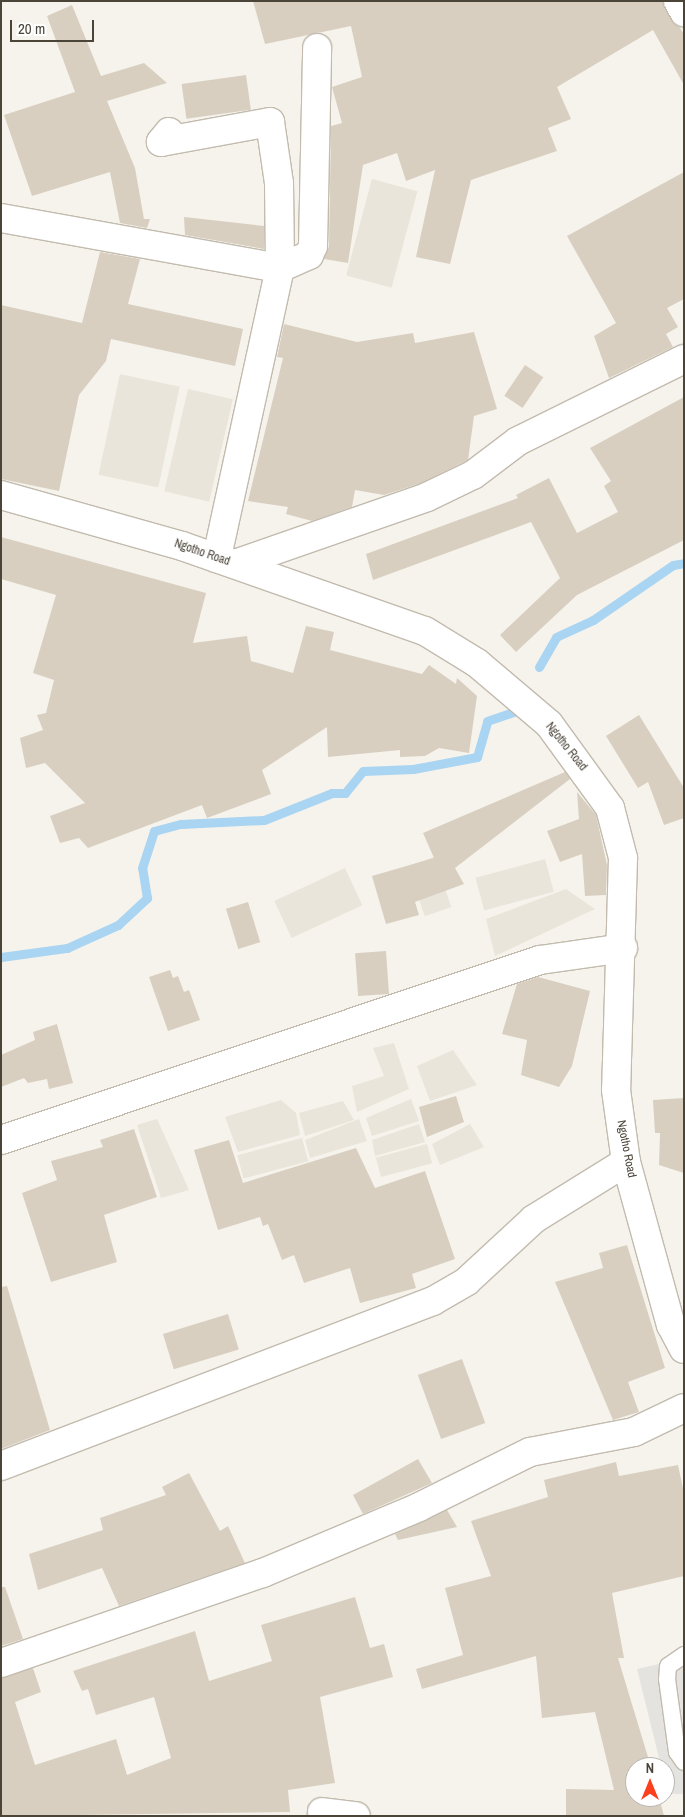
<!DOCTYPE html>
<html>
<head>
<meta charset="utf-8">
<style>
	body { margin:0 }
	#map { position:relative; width:685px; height:1817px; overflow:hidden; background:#f6f3ec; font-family:"Archivo Narrow",sans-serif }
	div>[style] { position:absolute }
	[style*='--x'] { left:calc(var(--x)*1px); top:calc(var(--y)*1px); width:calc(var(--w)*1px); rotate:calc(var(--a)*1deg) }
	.residential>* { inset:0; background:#eae5da; transform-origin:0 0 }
	.parking>* { inset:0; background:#e5e3e0 }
	.stream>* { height:9px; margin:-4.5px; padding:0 4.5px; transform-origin:4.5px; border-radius:4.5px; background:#a9d4f2 }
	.building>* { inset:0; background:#d8cfc1; transform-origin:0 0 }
	.roads { filter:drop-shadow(1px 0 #c2bbae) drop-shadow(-1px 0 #c2bbae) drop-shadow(0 1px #c2bbae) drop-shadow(0 -1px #c2bbae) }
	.lane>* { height:16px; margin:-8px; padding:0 8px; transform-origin:8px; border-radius:8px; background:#fff }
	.street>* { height:28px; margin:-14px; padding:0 14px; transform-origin:14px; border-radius:14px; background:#fff }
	span { translate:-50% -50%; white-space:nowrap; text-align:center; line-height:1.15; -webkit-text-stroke:4.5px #fff; paint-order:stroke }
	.street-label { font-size:12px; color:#4b4439 }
	.frame { position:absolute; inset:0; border:2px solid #4b4439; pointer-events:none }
	.north { position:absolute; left:625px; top:1757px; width:50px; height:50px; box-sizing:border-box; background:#fff; border:1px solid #b7b4b0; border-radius:50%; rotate:0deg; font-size:14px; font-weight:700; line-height:20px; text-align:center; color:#4b4439 }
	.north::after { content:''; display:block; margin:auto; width:18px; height:22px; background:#fc3f1d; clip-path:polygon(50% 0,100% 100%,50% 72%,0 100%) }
	.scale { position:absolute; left:10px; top:20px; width:84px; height:22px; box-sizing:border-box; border:2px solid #4b4439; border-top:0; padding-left:6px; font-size:15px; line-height:18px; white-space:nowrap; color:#4b4439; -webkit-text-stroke:4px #fff; paint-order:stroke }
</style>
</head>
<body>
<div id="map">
	<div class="residential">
		<div style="left:372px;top:179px;width:47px;height:100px;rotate:15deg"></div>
		<div style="left:120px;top:374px;width:61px;height:103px;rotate:12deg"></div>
		<div style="left:188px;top:389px;width:46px;height:105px;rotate:13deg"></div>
		<div style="left:434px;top:857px;width:53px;height:28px;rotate:71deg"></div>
		<div style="left:545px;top:859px;width:34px;height:72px;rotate:75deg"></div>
		<div style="left:345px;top:868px;width:41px;height:78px;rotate:65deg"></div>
		<div style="clip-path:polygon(566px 889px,595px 909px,495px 956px,486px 919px)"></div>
		<div style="clip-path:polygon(394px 1043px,409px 1089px,357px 1112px,352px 1086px,384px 1076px,373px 1048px)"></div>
		<div style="clip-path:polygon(453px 1050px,477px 1085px,430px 1101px,417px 1066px)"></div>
		<div style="clip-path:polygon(411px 1099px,419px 1121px,372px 1136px,366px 1118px)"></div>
		<div style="clip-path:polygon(281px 1100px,296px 1113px,300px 1135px,238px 1152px,225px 1117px)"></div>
		<div style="clip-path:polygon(343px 1101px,354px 1120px,305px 1136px,299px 1113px)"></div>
		<div style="clip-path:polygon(157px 1119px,189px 1190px,161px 1198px,137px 1125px)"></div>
		<div style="clip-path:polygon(359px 1119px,367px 1141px,310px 1158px,305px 1140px)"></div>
		<div style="clip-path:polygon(419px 1124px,425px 1142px,375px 1156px,372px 1140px)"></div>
		<div style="clip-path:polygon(470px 1124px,484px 1147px,440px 1165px,432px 1144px)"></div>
		<div style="left:302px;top:1138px;width:24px;height:67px;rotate:75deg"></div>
		<div style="left:427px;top:1144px;width:20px;height:53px;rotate:75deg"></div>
	</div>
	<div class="parking">
		<div style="clip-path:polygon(684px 1658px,684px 1794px,668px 1794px,637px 1669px)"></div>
	</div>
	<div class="stream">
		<div style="--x:539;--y:667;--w:34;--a:-60"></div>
		<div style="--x:556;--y:637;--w:41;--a:-24.7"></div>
		<div style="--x:593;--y:620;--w:97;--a:-34.5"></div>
		<div style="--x:673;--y:565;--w:11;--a:-10"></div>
		<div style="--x:1;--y:957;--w:67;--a:-7.8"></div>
		<div style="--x:67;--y:948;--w:56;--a:-24.3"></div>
		<div style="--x:118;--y:925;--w:40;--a:-43"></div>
		<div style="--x:147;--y:898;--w:30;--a:-99"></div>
		<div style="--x:142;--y:868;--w:39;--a:-72"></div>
		<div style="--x:154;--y:831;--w:28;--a:-15"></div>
		<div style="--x:181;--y:824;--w:83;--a:-2.8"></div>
		<div style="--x:264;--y:820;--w:73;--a:-21.7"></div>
		<div style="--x:332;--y:793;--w:13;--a:0"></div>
		<div style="--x:345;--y:793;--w:28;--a:-51"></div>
		<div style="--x:363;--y:771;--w:50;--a:-2.3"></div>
		<div style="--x:413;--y:769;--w:65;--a:-10.6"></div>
		<div style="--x:477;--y:757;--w:37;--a:-74"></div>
		<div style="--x:487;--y:721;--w:31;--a:-19"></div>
	</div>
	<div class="building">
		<div style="clip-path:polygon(253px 1px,662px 1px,684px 34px,684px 85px,653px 30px,557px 87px,571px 119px,548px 128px,557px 151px,471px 180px,450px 264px,416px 257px,435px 170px,406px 181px,397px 153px,363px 165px,348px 263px,324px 259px,329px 246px,331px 126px,342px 123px,332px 87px,362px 77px,351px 26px,265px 44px)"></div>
		<div style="clip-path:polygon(72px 5px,101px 76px,144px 63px,167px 83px,107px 101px,135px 168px,144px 219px,150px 219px,147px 228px,120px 223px,110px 172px,32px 196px,4px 115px,75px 92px,47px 16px)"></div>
		<div style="left:246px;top:75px;width:35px;height:65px;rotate:82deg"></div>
		<div style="clip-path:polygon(684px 172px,684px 299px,667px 308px,678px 327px,666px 334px,673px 347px,609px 378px,594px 336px,616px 323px,567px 236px)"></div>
		<div style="clip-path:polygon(184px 217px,264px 226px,264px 249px,185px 235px)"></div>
		<div style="clip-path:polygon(100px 252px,140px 259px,128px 304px,243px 329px,235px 366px,111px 339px,106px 361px,79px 395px,59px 491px,1px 479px,1px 305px,82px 323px)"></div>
		<div style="clip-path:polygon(284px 324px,357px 342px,413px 333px,415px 343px,474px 332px,497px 409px,474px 416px,468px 460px,421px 483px,384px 495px,355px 490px,352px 507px,312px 521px,286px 514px,288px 507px,248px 501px,283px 358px,277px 357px)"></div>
		<div style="left:525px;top:365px;width:22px;height:37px;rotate:34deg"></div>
		<div style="clip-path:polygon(684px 397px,684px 540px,577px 595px,516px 652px,500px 635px,560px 578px,531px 522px,373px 580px,366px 554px,518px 498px,516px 495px,549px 478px,577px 533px,618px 512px,604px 486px,611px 481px,590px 448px)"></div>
		<div style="clip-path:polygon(1px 537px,206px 593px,193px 643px,247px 636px,251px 661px,293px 673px,306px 626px,334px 632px,330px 650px,422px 674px,429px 665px,456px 684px,457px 678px,477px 696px,469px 753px,439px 748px,425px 756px,400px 757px,400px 750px,328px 757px,327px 727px,262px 770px,271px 794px,207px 818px,202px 805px,88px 848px,79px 838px,60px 843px,50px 816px,85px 803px,45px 763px,26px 768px,20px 738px,43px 730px,37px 715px,46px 713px,54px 680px,33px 673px,56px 595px,1px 579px)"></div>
		<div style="clip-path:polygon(639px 715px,684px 788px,684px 818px,664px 825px,648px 782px,638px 788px,606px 736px)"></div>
		<div style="clip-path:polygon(565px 772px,570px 779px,455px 868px,464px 884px,415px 902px,419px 915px,386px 924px,372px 876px,434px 858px,423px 833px)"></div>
		<div style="clip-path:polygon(577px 792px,596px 815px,607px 865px,606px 895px,585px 896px,582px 854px,560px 862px,547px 831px,579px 819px)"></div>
		<div style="left:248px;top:902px;width:42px;height:23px;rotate:73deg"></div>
		<div style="left:386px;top:951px;width:43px;height:31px;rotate:86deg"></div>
		<div style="clip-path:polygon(170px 970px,173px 978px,178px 976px,184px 992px,189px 990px,200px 1020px,168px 1031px,149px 977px)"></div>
		<div style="clip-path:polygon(538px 977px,590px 991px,572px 1066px,559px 1087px,521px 1075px,527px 1040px,502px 1034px,517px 984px)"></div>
		<div style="clip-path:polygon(57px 1024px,73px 1083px,49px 1089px,47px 1079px,28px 1083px,24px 1078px,1px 1087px,1px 1055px,35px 1040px,33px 1032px)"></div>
		<div style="clip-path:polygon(456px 1096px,464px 1122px,427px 1137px,419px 1107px)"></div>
		<div style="clip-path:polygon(684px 1098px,684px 1173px,659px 1165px,660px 1133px,655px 1133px,653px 1100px)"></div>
		<div style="clip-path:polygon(134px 1129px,157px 1197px,104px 1215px,117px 1262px,51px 1282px,22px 1193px,57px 1180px,51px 1161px,103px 1147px,100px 1140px)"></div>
		<div style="clip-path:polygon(229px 1140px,243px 1183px,356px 1148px,375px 1188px,425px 1171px,455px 1259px,412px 1274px,416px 1288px,360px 1303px,350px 1268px,304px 1283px,294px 1255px,282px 1260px,268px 1224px,263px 1226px,260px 1217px,218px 1230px,194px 1150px)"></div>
		<div style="clip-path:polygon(627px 1245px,665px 1368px,628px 1382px,639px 1412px,613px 1420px,555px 1282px,603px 1268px,599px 1253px)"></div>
		<div style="clip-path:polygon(7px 1286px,50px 1430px,1px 1449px,1px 1287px)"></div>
		<div style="left:228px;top:1314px;width:37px;height:68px;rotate:73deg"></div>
		<div style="left:462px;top:1359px;width:68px;height:47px;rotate:70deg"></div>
		<div style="clip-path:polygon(418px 1459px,432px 1483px,363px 1514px,353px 1495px)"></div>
		<div style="clip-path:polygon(616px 1462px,619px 1476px,678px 1465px,684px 1493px,684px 1576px,612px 1593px,624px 1658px,618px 1658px,651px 1767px,635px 1767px,635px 1797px,659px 1797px,664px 1816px,566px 1816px,566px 1789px,614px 1790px,595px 1712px,542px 1718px,536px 1656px,422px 1689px,416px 1669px,463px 1655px,445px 1588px,491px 1576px,471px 1521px,548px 1497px,544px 1480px)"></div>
		<div style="clip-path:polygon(189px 1473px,220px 1531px,228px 1526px,245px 1563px,119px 1606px,102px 1568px,38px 1590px,29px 1554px,103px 1530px,100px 1518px,166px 1495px,162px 1487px)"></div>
		<div style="clip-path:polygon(447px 1510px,457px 1527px,398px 1540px,395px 1534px)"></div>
		<div style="clip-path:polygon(1px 1587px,5px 1587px,23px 1639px,1px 1646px)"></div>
		<div style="clip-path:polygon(355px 1597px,370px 1648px,384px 1644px,393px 1677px,320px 1697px,335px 1783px,288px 1790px,290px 1812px,1px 1816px,1px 1678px,33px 1668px,41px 1692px,15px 1702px,35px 1765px,116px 1739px,127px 1775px,171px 1758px,154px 1697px,96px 1715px,88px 1689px,82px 1691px,73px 1671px,195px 1631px,209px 1681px,272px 1661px,261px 1625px)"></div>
	</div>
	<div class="roads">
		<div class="lane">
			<div style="--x:684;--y:1655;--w:19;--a:145"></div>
			<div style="--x:668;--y:1666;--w:13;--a:94"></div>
			<div style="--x:667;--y:1679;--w:74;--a:82.2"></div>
			<div style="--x:677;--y:1752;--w:12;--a:55"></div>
		</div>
		<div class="street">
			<div style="--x:678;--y:1;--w:13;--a:61"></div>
			<div style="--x:169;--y:132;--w:13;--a:129"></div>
			<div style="--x:161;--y:142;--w:111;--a:-10.4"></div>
			<div style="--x:270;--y:122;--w:62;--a:81.6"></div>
			<div style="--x:279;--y:183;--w:85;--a:89.3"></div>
			<div style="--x:280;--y:268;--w:297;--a:102.3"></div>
			<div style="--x:1;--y:218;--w:283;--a:10.2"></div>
			<div style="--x:280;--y:268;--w:32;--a:-24"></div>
			<div style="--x:309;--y:255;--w:10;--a:-66"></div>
			<div style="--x:313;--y:246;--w:198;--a:-88.8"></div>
			<div style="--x:1;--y:495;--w:188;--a:15.7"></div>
			<div style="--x:182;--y:546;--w:257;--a:19.3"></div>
			<div style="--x:425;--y:631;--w:61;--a:31.6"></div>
			<div style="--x:477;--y:663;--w:94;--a:40.3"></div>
			<div style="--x:549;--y:724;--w:104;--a:54"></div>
			<div style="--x:610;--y:808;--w:52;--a:75.4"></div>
			<div style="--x:623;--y:858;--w:232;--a:91.7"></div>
			<div style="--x:616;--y:1090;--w:73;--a:82.1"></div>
			<div style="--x:626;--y:1162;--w:169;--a:74.6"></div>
			<div style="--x:671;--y:1325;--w:27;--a:62"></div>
			<div style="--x:235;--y:564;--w:203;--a:-19.2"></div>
			<div style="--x:427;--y:497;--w:51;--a:-25.6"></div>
			<div style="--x:473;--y:475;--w:56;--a:-37.1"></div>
			<div style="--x:518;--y:441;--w:185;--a:-26.3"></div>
			<div style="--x:1;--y:1140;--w:568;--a:-18.47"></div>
			<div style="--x:540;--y:960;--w:84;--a:-8.2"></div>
			<div style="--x:1;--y:1466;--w:462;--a:-20.9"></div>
			<div style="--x:433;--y:1301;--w:39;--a:-30"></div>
			<div style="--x:467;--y:1281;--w:91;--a:-42.8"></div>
			<div style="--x:534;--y:1219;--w:108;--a:-31.8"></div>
			<div style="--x:1;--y:1663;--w:277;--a:-19"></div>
			<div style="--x:263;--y:1573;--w:169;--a:-22.9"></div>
			<div style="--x:419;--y:1507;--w:124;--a:-26.4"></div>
			<div style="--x:530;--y:1452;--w:106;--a:-10.9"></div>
			<div style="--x:634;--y:1432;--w:55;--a:-25.6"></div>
			<div style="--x:322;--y:1812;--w:34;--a:7"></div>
		</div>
	</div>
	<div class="street-label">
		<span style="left:202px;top:553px;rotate:19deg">Ngotho Road</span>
		<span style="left:566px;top:747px;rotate:51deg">Ngotho Road</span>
		<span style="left:626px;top:1149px;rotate:79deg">Ngotho Road</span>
	</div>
	<div class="frame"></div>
	<div class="north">N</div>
	<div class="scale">20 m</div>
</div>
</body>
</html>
